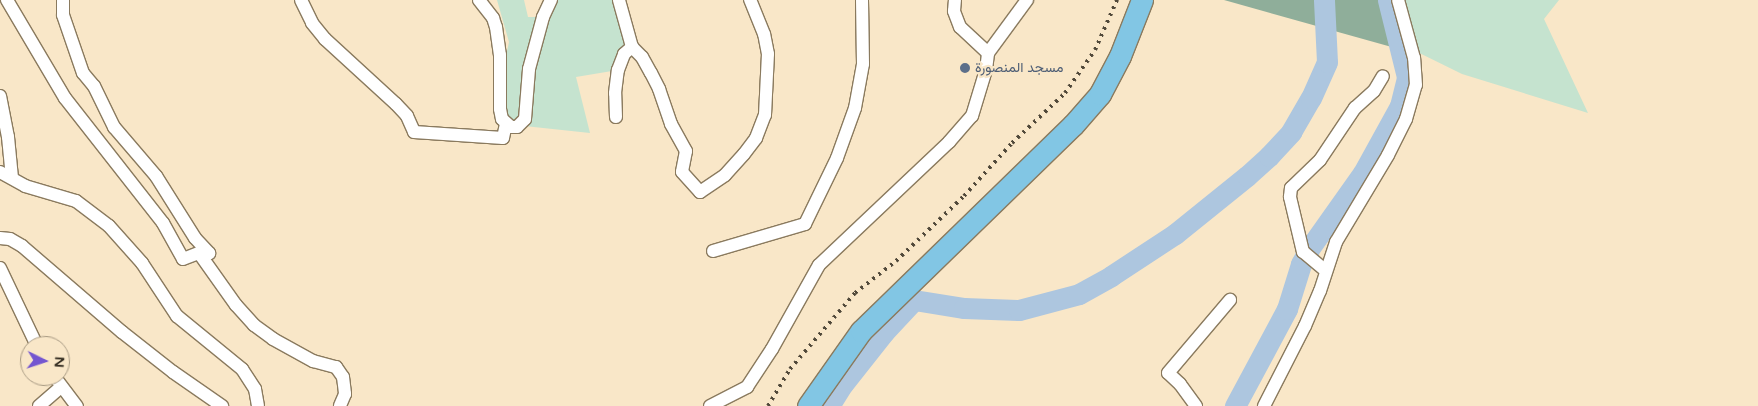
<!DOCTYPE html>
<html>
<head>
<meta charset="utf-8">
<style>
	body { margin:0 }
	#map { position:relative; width:1758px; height:406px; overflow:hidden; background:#f9e7c8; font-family:"Varela Round",Vazirmatn,sans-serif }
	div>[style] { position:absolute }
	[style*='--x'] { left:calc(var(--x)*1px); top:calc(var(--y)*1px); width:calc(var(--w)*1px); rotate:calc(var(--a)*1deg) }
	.green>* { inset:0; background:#c5e3cf }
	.forest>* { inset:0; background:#8fae9a }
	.river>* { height:21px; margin:-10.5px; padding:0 10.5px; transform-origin:10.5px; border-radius:10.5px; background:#adc6df }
	.roads { filter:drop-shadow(1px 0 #8a7a5e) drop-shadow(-1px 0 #8a7a5e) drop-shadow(0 1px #8a7a5e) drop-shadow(0 -1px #8a7a5e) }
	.street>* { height:12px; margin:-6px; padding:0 6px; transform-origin:6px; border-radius:6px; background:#fff }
	.primary>* { height:21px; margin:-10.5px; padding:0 10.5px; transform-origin:10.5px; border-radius:10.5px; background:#82c6e4 }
	.rail>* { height:4px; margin-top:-2px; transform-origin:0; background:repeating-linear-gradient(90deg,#51493a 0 2.5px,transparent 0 7.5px) }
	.dots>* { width:14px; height:14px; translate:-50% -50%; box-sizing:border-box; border:2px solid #f9e7c8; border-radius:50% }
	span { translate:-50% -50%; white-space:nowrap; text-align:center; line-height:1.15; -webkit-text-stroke:4.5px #f9e7c8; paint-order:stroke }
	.service-label { font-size:14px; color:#4e5e75 }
	.left { translate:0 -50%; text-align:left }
	.north { position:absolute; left:20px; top:336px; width:50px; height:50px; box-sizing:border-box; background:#f9e7c8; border:1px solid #aa9c85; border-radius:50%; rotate:94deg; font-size:14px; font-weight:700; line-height:20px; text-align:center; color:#332c20 }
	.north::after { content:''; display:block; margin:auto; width:18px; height:22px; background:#7456d0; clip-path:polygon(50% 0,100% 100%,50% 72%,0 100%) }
</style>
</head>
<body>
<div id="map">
	<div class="green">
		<div style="clip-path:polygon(497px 0,524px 0,528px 17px,543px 17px,551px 0,619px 0,632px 47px,618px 70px,576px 77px,590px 133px,506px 124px,501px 79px,509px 42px)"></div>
		<div style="clip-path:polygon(1389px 0,1559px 0,1544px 19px,1588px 113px,1462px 74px,1399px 43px)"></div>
	</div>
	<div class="forest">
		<div style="clip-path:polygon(1224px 0,1396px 0,1406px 51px)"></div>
	</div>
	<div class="river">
		<div style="--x:829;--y:406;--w:26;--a:-58"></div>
		<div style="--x:843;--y:384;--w:66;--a:-51.7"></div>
		<div style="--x:884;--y:332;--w:44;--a:-46.8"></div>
		<div style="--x:914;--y:300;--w:51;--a:9.1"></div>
		<div style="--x:964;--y:308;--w:55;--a:2.1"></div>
		<div style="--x:1019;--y:310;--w:62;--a:-14.9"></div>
		<div style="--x:1079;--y:294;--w:37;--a:-29"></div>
		<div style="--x:1111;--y:276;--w:77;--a:-33.3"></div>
		<div style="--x:1175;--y:234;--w:92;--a:-38.9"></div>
		<div style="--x:1247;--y:176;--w:30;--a:-42"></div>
		<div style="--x:1269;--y:156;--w:33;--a:-47"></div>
		<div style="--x:1291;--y:132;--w:39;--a:-60"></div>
		<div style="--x:1311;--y:98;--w:39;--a:-66"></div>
		<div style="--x:1327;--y:62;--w:62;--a:-92.8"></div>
		<div style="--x:1235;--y:406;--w:110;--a:-61.8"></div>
		<div style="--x:1287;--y:309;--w:47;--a:-72.7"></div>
		<div style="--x:1301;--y:264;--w:17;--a:-62"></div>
		<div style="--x:1309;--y:249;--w:93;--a:-54.6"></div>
		<div style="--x:1363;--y:173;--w:77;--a:-61.1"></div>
		<div style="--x:1400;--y:106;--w:30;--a:-76"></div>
		<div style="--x:1407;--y:77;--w:79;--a:-103.9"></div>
	</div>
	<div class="roads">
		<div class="street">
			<div style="--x:7;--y:0;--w:114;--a:59.4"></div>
			<div style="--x:65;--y:98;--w:159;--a:51.9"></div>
			<div style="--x:163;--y:223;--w:41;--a:60.9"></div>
			<div style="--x:183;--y:259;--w:17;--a:-21"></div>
			<div style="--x:199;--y:253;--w:64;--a:54.6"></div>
			<div style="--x:236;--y:305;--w:27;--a:48"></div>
			<div style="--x:254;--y:325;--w:24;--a:36"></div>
			<div style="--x:273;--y:339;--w:46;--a:28.8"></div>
			<div style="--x:313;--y:361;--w:24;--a:15"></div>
			<div style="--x:336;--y:367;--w:12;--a:55"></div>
			<div style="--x:343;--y:377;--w:17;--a:83"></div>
			<div style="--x:345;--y:394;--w:13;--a:113"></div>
			<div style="--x:63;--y:0;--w:15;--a:90"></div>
			<div style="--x:63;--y:15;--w:61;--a:71"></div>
			<div style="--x:83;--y:73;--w:17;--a:50"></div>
			<div style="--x:94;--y:86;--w:46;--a:64"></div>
			<div style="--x:114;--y:127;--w:65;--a:49.4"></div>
			<div style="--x:156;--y:176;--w:73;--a:57.8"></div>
			<div style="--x:195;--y:238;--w:21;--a:47"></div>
			<div style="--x:209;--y:253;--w:6;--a:180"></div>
			<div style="--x:301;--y:0;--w:25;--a:64"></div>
			<div style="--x:312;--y:23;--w:21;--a:51"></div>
			<div style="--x:325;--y:39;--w:96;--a:42.5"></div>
			<div style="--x:396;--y:104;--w:16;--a:47"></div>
			<div style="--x:407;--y:116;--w:17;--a:66"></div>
			<div style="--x:414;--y:132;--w:89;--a:3.9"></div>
			<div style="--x:503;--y:138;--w:14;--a:-78"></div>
			<div style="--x:479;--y:0;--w:23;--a:52"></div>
			<div style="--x:493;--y:18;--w:9;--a:72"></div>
			<div style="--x:496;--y:27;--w:28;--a:82"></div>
			<div style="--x:500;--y:55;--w:54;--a:90"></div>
			<div style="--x:500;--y:109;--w:10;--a:79"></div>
			<div style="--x:502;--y:119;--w:12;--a:42"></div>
			<div style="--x:511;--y:127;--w:6;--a:0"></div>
			<div style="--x:517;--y:127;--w:11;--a:-45"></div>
			<div style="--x:525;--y:119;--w:50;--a:-85.4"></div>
			<div style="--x:529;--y:69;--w:54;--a:-74.9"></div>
			<div style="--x:543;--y:17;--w:19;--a:-65"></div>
			<div style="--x:632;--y:47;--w:14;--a:45"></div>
			<div style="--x:642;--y:57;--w:18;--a:61"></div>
			<div style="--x:651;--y:73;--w:18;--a:63"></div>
			<div style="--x:659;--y:89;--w:37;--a:71"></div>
			<div style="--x:671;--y:124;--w:31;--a:61"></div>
			<div style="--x:686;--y:151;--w:21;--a:101"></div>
			<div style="--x:682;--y:172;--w:27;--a:48"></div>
			<div style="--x:700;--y:192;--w:30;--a:-34"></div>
			<div style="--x:725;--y:175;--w:28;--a:-48"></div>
			<div style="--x:744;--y:154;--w:20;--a:-53"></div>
			<div style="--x:756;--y:138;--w:25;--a:-69"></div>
			<div style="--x:765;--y:115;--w:61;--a:-87.2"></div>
			<div style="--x:768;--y:54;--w:20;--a:-101"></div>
			<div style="--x:764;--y:34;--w:37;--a:-112"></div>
			<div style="--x:988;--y:53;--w:66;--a:-53.7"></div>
			<div style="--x:0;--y:96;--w:42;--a:79"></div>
			<div style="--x:8;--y:137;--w:41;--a:84.4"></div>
			<div style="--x:616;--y:117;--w:24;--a:-92"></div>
			<div style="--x:615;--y:93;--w:23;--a:-83"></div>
			<div style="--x:618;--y:70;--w:17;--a:-69"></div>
			<div style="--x:624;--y:54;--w:11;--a:-41"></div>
			<div style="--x:632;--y:47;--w:49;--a:-105.5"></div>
			<div style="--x:0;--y:172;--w:29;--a:29"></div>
			<div style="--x:25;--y:186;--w:53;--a:16.4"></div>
			<div style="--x:76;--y:201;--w:41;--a:37.1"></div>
			<div style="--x:109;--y:226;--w:50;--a:48.3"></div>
			<div style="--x:142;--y:263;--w:64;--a:56.6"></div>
			<div style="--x:177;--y:316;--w:84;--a:39.2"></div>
			<div style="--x:242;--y:369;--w:24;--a:57"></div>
			<div style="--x:255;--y:389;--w:17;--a:80"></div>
			<div style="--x:0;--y:238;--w:10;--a:6"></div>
			<div style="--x:10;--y:239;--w:14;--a:30"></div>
			<div style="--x:22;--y:246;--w:132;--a:40.7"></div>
			<div style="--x:122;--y:332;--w:65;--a:38.1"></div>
			<div style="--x:173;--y:372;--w:60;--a:34.8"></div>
			<div style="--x:713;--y:251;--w:96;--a:-16.4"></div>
			<div style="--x:805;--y:224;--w:73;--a:-64.1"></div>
			<div style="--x:837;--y:158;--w:53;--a:-70.2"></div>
			<div style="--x:855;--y:108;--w:45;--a:-79.7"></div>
			<div style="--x:863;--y:64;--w:64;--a:-90.9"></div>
			<div style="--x:0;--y:268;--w:86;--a:64.6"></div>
			<div style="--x:1326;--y:271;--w:30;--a:-140"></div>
			<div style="--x:1303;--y:252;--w:57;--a:-103.3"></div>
			<div style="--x:1290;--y:197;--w:9;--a:-84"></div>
			<div style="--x:1291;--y:188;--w:40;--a:-44"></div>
			<div style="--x:1320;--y:160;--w:63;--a:-56.1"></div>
			<div style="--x:1355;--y:108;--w:25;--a:-42"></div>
			<div style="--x:1374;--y:91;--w:17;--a:-59"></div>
			<div style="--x:54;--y:376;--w:38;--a:53"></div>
			<div style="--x:39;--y:406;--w:29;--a:-41"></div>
			<div style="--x:710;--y:406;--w:42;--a:-27.2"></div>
			<div style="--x:747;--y:387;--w:45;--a:-56.7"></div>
			<div style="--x:772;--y:349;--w:96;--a:-60.8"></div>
			<div style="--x:819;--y:265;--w:179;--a:-43.4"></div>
			<div style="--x:949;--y:142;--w:35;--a:-49"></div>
			<div style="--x:972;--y:116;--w:48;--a:-73.1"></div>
			<div style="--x:986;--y:70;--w:17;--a:-83"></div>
			<div style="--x:988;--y:53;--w:38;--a:-137"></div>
			<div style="--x:960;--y:27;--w:17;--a:-111"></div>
			<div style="--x:954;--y:11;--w:11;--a:-85"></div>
			<div style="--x:1196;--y:406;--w:27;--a:-126"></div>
			<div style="--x:1180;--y:384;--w:16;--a:-137"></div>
			<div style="--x:1168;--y:373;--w:96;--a:-49.7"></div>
			<div style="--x:1264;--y:406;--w:90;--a:-62.9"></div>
			<div style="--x:1305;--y:326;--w:38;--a:-67"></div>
			<div style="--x:1320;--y:291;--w:52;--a:-71.9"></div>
			<div style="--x:1336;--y:242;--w:101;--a:-59.1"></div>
			<div style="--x:1388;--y:155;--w:40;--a:-63.4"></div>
			<div style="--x:1406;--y:119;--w:35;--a:-74"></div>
			<div style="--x:1416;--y:85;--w:27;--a:-94"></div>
			<div style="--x:1414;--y:58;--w:60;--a:-105.4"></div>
		</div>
		<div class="primary">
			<div style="--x:808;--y:406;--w:92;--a:-54.8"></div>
			<div style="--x:861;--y:331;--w:296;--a:-44.2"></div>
			<div style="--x:1073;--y:125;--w:41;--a:-48.9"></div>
			<div style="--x:1100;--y:94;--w:43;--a:-62.2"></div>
			<div style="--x:1120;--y:56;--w:60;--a:-68.6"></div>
		</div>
	</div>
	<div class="rail">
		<div style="--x:768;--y:406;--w:43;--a:-59.3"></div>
		<div style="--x:790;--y:369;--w:100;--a:-49.5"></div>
		<div style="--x:855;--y:293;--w:52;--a:-38"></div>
		<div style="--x:896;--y:261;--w:94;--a:-43.7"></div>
		<div style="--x:964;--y:196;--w:72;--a:-47.8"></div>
		<div style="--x:1012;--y:143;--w:73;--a:-43.3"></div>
		<div style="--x:1065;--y:93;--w:52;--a:-55.1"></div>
		<div style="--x:1095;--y:50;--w:55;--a:-66.3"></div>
	</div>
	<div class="dots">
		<div style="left:965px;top:68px;background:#5c6f8a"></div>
	</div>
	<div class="service-label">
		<span class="left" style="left:975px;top:68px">مسجد المنصورة</span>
	</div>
	<div class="north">N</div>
</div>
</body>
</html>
